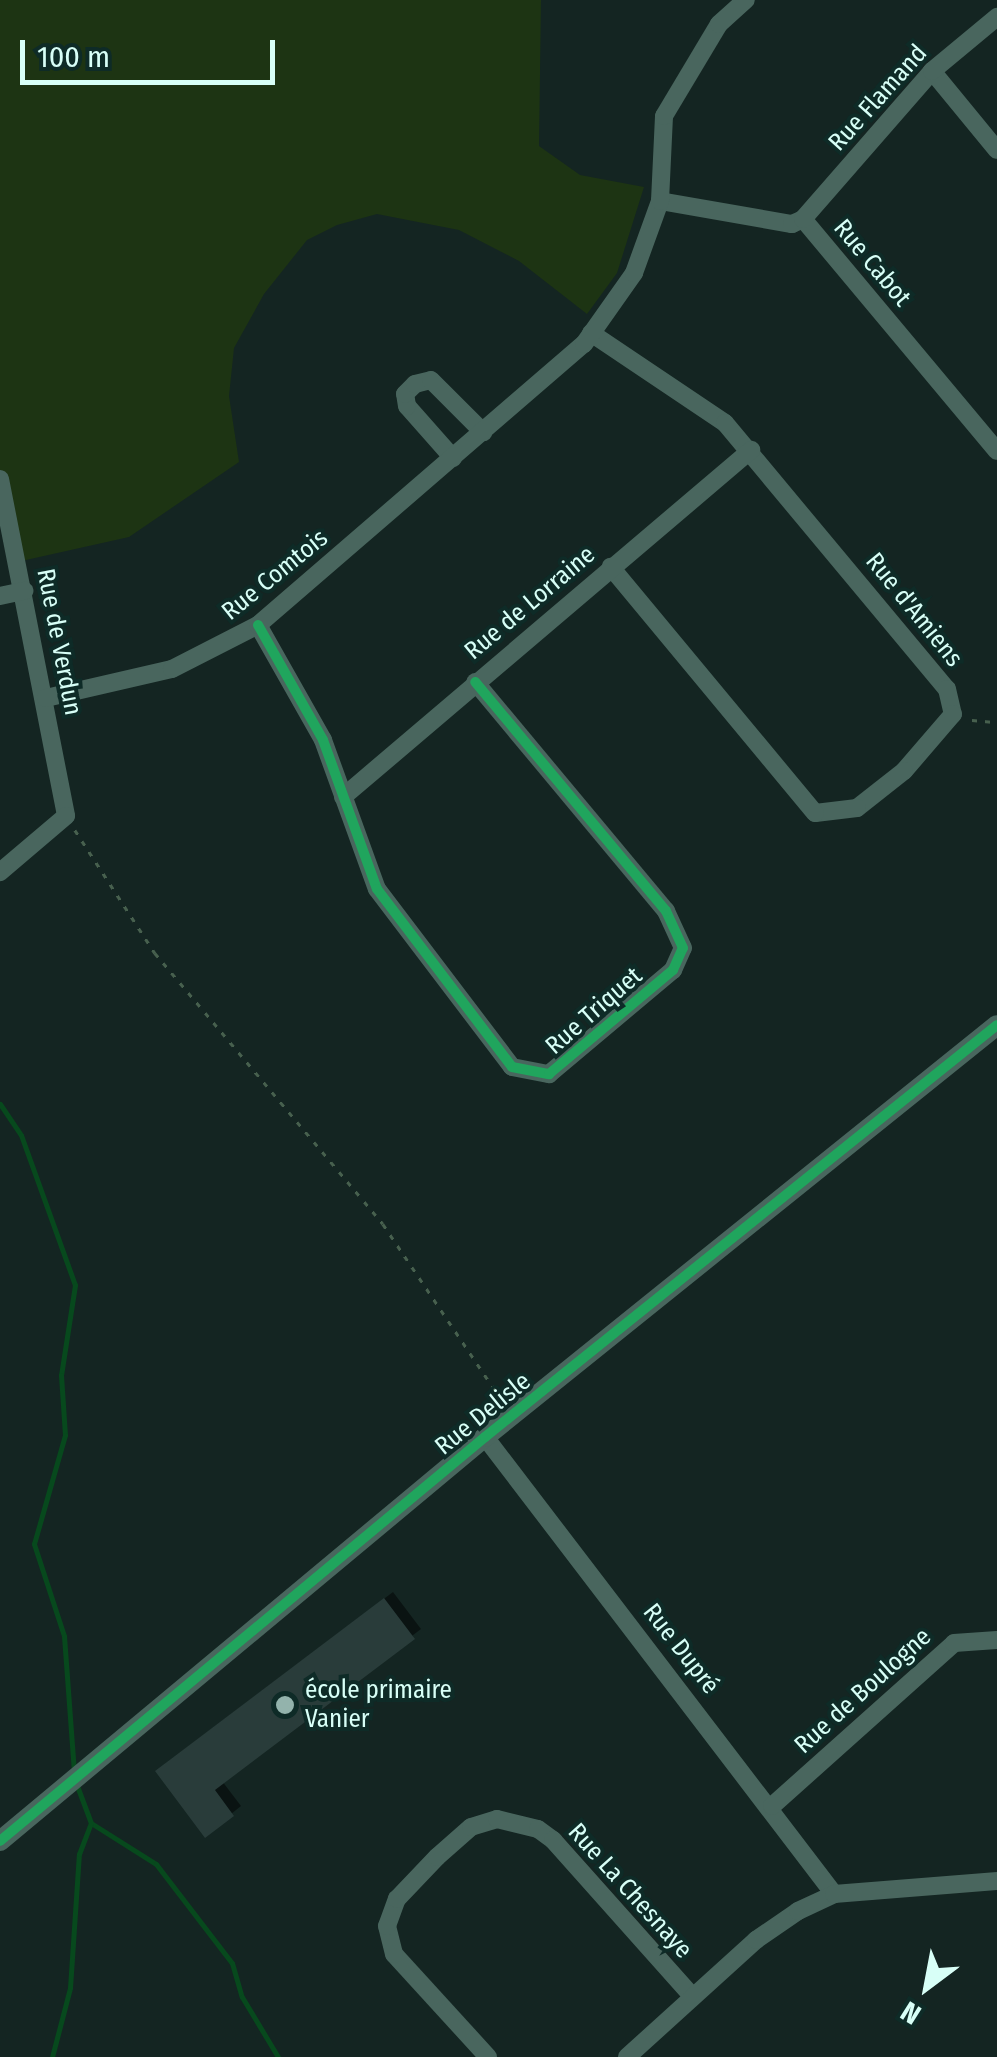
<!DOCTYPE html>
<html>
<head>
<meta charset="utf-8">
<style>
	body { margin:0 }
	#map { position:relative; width:997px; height:2057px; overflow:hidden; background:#142522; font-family:"Fira Sans Condensed",sans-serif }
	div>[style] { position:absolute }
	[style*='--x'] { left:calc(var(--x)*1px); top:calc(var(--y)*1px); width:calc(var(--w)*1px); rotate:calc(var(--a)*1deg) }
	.green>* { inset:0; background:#1d3413 }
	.shadow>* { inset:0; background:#0007 }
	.stream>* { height:5px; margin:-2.5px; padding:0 2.5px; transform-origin:2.5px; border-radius:2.5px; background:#07491d }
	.building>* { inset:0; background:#293c3a }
	.path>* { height:2.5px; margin-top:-1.25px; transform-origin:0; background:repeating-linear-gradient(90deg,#47604e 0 5px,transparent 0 13px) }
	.minor>* { height:18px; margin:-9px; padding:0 9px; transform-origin:9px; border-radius:9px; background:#49665e }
	.tertiary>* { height:20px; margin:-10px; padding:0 10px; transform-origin:10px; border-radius:10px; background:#49665e }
	.cycleway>* { height:10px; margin:-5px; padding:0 5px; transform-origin:5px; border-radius:5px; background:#20a55d }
	.dots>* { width:28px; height:28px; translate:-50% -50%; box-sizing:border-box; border:5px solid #0e2b27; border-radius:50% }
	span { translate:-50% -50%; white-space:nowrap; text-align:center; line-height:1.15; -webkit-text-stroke:8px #0e2b27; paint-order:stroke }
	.street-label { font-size:25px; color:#d8fff7 }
	.poi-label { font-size:25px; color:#d8fff7 }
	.left { translate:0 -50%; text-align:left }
	.north { position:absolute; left:877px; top:1937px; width:100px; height:100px; -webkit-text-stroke:8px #0e2b27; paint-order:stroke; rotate:212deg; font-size:28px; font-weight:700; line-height:40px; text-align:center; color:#d8fff7 }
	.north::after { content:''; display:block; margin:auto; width:35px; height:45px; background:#d8fff7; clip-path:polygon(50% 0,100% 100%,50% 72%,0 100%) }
	.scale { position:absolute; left:20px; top:40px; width:255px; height:45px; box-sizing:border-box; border:5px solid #d8fff7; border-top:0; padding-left:12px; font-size:30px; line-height:35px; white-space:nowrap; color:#d8fff7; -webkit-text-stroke:8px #0e2b27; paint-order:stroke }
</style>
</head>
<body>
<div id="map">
	<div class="green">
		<div style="clip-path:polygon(0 0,541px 0,539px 146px,580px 175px,644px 187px,617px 273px,587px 314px,519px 261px,459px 230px,377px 214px,337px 225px,307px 240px,264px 294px,234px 348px,229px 396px,239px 462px,129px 537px,17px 562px,0 480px)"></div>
	</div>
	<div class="shadow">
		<div style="clip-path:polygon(393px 1592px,421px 1629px,222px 1781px,241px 1806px,206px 1834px,166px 1763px)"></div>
	</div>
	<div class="stream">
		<div style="--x:0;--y:1104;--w:37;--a:56"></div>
		<div style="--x:21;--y:1135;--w:159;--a:70.2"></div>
		<div style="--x:75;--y:1285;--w:91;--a:98.8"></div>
		<div style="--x:61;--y:1375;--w:60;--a:86.2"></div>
		<div style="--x:65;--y:1435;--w:113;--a:105.9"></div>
		<div style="--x:34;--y:1544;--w:97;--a:71.9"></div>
		<div style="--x:64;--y:1636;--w:136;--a:85.8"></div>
		<div style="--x:91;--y:1823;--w:77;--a:32.2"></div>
		<div style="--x:156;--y:1864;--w:125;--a:52.5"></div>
		<div style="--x:232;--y:1963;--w:35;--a:74"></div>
		<div style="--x:242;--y:1997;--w:70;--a:59"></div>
		<div style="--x:52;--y:2057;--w:71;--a:-75.4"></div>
		<div style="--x:70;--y:1988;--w:134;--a:-86.2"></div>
		<div style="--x:79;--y:1854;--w:33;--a:-69"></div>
		<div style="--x:91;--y:1823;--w:43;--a:-110.6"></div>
	</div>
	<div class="building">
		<div style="clip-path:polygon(384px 1598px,415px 1639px,215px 1790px,234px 1816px,205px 1838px,155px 1771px)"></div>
	</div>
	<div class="path">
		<div style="--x:972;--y:720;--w:25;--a:5"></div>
		<div style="--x:75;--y:830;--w:147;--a:57"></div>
		<div style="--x:155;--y:953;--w:354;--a:49.9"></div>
		<div style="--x:383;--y:1224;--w:211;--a:56"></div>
	</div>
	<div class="minor">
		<div style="--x:932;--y:71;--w:102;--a:50.6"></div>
		<div style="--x:660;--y:201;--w:134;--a:9.9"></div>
		<div style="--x:792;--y:224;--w:12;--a:-24"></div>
		<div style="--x:803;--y:219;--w:302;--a:50.1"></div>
		<div style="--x:803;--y:219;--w:196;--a:-48.9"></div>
		<div style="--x:932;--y:71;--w:85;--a:-39.7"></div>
		<div style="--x:591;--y:333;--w:161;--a:33.9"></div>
		<div style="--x:725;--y:423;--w:346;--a:50.2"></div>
		<div style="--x:947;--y:689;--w:26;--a:77"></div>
		<div style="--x:953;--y:714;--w:75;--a:130.7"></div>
		<div style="--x:904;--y:771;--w:60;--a:141.8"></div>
		<div style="--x:857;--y:808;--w:42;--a:173.2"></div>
		<div style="--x:815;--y:813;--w:320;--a:-129.7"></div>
		<div style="--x:453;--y:458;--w:69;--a:-131.5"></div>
		<div style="--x:407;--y:406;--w:12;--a:-99"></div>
		<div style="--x:405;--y:394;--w:14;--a:-45"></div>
		<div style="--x:415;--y:384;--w:16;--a:-14"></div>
		<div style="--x:431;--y:380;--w:74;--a:45"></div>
		<div style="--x:0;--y:479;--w:343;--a:78.9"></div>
		<div style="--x:66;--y:816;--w:87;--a:139.7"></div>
		<div style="--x:0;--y:596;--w:25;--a:-12"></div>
		<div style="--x:258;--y:625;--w:132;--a:60.5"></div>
		<div style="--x:323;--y:740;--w:158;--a:70.1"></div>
		<div style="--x:377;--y:889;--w:223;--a:52.8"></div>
		<div style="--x:512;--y:1067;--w:38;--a:11"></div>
		<div style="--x:549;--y:1074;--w:162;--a:-40"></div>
		<div style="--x:673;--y:970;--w:24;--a:-66"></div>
		<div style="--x:683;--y:948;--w:41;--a:-114.7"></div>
		<div style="--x:666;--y:911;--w:298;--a:-129.8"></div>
		<div style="--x:46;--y:698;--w:129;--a:-13"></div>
		<div style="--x:172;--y:669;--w:97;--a:-27.1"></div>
		<div style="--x:258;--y:625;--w:430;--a:-40.8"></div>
		<div style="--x:584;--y:344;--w:87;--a:-54.8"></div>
		<div style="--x:634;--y:273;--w:77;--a:-70.1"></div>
		<div style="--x:660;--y:201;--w:85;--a:-87.3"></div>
		<div style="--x:664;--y:116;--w:107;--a:-59.1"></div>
		<div style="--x:719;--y:24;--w:36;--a:-42"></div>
		<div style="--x:343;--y:797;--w:536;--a:-40.38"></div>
		<div style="--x:485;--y:1437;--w:575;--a:52.63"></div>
		<div style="--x:772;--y:1806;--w:244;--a:-41.8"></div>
		<div style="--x:954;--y:1643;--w:43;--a:-4"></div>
		<div style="--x:488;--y:2057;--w:139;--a:-132.4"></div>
		<div style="--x:394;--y:1954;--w:29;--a:-104"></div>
		<div style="--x:387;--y:1926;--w:29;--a:-70"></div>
		<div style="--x:397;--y:1899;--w:58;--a:-46.4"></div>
		<div style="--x:437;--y:1857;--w:45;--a:-41.4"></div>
		<div style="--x:471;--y:1827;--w:27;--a:-17"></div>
		<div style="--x:497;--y:1819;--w:42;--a:13.7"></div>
		<div style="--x:538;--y:1829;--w:19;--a:36"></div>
		<div style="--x:553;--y:1840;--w:209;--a:48.3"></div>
		<div style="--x:627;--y:2057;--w:174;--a:-42.2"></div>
		<div style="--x:756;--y:1940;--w:51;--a:-34.6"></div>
		<div style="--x:798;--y:1911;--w:40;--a:-25"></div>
		<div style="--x:834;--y:1894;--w:164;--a:-4.6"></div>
	</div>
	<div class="tertiary">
		<div style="--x:0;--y:1841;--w:631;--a:-39.79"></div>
		<div style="--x:485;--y:1437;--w:657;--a:-38.82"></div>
	</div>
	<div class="cycleway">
		<div style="--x:258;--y:625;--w:132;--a:60.5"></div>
		<div style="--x:323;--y:740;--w:158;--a:70.1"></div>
		<div style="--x:377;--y:889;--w:223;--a:52.8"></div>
		<div style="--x:512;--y:1067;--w:38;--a:11"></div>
		<div style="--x:549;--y:1074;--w:162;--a:-40"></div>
		<div style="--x:673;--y:970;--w:24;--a:-66"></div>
		<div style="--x:683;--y:948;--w:41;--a:-114.7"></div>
		<div style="--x:666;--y:911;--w:298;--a:-129.8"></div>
		<div style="--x:0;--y:1841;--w:631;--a:-39.79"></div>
		<div style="--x:485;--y:1437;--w:657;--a:-38.82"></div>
	</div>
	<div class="dots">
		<div style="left:285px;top:1705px;background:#93b3ac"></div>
	</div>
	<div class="street-label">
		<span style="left:878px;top:98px;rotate:-48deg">Rue Flamand</span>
		<span style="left:872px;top:263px;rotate:50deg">Rue Cabot</span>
		<span style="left:275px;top:575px;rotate:-39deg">Rue Comtois</span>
		<span style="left:530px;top:603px;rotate:-40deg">Rue de Lorraine</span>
		<span style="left:914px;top:610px;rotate:51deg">Rue d'Amiens</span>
		<span style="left:59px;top:642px;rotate:79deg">Rue de Verdun</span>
		<span style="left:594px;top:1011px;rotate:-41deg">Rue Triquet</span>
		<span style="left:483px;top:1414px;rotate:-39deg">Rue Delisle</span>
		<span style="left:681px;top:1649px;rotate:52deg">Rue Dupré</span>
		<span style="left:863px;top:1691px;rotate:-42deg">Rue de Boulogne</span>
		<span style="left:630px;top:1891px;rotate:48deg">Rue La Chesnaye</span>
	</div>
	<div class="poi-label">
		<span class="left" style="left:305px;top:1705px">école primaire<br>Vanier</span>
	</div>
	<div class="north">N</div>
	<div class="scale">100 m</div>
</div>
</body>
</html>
